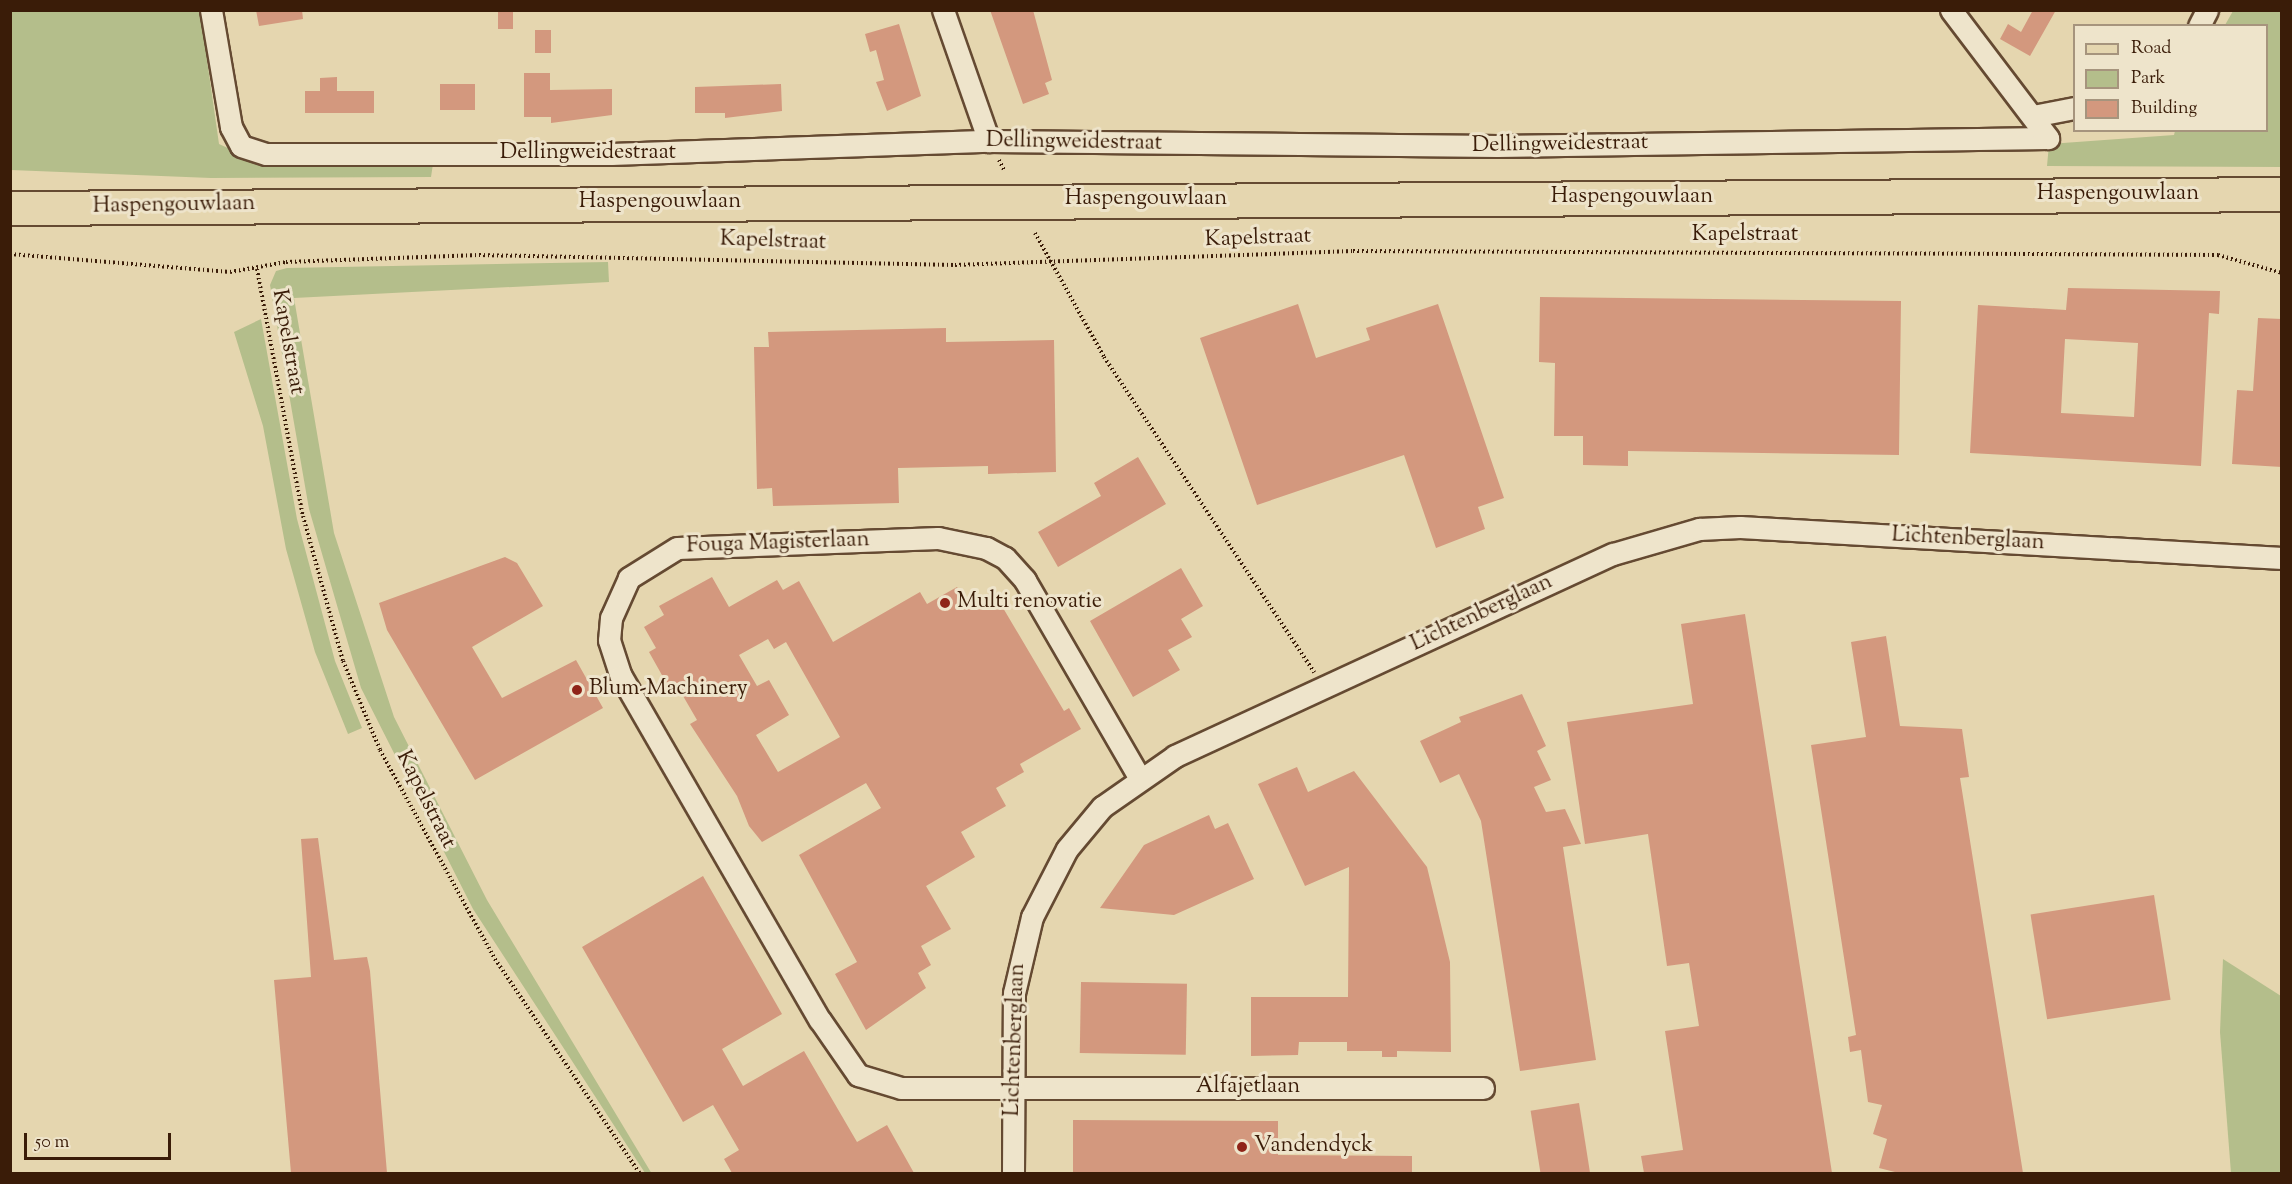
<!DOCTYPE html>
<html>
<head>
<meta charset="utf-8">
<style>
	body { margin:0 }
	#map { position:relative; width:2292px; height:1184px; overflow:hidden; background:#e5d6af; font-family:"Sorts Mill Goudy",serif }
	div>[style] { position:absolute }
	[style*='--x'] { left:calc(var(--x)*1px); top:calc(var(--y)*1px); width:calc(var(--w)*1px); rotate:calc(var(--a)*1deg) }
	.green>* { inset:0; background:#b4be8b }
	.building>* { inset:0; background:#d3987e; transform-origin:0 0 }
	.path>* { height:4px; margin-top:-2px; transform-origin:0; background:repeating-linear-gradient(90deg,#3a1c08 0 1.5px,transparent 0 4.5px) }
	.roads { filter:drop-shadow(2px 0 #654a32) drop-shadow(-2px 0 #654a32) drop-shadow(0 2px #654a32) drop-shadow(0 -2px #654a32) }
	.street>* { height:21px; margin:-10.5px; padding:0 10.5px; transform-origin:10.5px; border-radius:10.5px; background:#eee4cb }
	.primary>* { height:33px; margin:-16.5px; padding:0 16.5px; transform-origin:16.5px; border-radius:16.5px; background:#e5d6af }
	.dots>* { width:16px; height:16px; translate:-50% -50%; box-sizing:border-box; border:3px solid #eee4cb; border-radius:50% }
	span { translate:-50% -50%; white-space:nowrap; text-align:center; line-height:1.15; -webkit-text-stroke:6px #eee4cb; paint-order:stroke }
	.street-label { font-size:22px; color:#3a1c08 }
	.poi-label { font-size:22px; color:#3a1c08 }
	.left { translate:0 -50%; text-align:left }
	.frame { position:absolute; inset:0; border:12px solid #3a1c08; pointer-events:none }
	.legend { position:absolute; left:2073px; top:24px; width:195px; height:108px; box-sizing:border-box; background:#eee4cb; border:2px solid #a6947d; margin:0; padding:8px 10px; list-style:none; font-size:18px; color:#3a1c08 }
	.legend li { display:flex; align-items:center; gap:12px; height:30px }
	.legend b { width:30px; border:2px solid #a6947d }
	.scale { position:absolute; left:24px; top:1133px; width:147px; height:27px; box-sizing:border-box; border:3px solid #3a1c08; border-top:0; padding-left:8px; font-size:18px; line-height:21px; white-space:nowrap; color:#3a1c08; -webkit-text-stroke:4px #eee4cb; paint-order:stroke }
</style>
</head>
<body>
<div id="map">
	<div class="green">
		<div style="clip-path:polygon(11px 10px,200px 11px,219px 144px,258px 162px,433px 164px,431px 177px,211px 178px,11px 170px)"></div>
		<div style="clip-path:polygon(2233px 11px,2281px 11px,2281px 167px,2047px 166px,2049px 144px,2174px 135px,2175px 131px,2266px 130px,2266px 26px,2225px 25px)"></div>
		<div style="clip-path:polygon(608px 262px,609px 282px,294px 298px,334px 533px,394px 717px,487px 900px,652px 1174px,645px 1173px,473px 909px,361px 688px,309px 509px,270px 285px,276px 271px,287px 268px)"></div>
		<div style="clip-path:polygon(261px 319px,297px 519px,335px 661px,362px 728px,348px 734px,315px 652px,286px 549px,263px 426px,234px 332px)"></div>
		<div style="clip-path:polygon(2223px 959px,2281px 996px,2281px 1173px,2231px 1173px,2220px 1032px)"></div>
	</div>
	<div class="building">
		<div style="clip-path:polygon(256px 10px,302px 10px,303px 19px,259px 26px)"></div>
		<div style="left:498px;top:10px;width:15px;height:19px"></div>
		<div style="clip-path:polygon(990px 10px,1033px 10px,1052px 80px,1045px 83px,1049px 94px,1023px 104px)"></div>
		<div style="clip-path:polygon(2033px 10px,2056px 10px,2030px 56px,2000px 39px,2008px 24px,2021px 32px)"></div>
		<div style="clip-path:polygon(899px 24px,921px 96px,887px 111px,876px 82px,884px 80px,876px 50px,870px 52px,865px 34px)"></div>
		<div style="left:535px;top:30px;width:16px;height:23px"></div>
		<div style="clip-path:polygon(524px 73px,550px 73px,550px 90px,612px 89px,612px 115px,551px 123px,551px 117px,524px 117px)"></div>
		<div style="clip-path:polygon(337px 77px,337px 91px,374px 91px,374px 113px,305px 113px,305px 91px,320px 91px,320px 78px)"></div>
		<div style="left:440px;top:84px;width:35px;height:26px"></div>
		<div style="clip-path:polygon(781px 84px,782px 111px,725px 118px,725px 113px,695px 113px,695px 87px)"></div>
		<div style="clip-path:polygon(evenodd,2068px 288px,2220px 291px,2219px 314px,2209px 313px,2201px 466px,1970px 453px,1978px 305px,2066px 310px,2068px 288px,2065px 339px,2138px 343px,2134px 417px,2061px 413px,2065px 339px)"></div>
		<div style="clip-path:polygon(1540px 297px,1901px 301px,1899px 455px,1628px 451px,1628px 466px,1583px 465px,1583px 436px,1554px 436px,1555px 363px,1539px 362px)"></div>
		<div style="clip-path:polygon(1298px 304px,1316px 358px,1370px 340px,1366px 328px,1438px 304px,1504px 498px,1478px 507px,1485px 529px,1436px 548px,1404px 455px,1257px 505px,1200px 338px)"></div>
		<div style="clip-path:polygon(2258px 318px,2282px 319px,2282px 467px,2232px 464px,2237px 390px,2253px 391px)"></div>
		<div style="clip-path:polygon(946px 328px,946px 342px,1054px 340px,1056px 472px,988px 474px,988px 466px,898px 468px,899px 503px,773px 506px,772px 488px,757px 489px,754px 347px,769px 347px,768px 332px)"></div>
		<div style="clip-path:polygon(1138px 457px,1166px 504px,1058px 567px,1038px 532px,1101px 496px,1094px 483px)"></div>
		<div style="clip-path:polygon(505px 557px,517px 563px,543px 606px,472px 647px,502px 698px,576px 660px,603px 708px,475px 780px,387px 630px,379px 603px)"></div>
		<div style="clip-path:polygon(1181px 568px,1203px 606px,1181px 619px,1192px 637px,1168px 650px,1180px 670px,1133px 697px,1090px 621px)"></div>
		<div style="clip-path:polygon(evenodd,712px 577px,729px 607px,777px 580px,783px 590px,799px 581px,833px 642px,920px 592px,927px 604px,957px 587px,968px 606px,993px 591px,1064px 711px,1069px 708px,1081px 729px,1020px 764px,1024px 772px,996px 788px,1006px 806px,961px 832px,975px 857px,926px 886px,951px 929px,921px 946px,931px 965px,918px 973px,926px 988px,866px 1030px,835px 974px,857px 962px,799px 855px,881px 808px,866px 783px,762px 842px,749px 826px,737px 796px,690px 724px,697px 720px,679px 689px,672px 693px,649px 652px,656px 648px,644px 627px,664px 615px,659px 606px,712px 577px,768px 639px,774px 649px,786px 642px,840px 737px,778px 772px,756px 735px,789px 715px,769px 680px,757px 686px,739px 655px,768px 639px)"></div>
		<div style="clip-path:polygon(1745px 614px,1832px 1173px,1644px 1173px,1641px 1156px,1683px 1150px,1665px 1031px,1699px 1026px,1689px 963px,1667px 966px,1648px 834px,1585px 844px,1567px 722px,1693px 704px,1681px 624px)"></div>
		<div style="clip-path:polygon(1886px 636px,1900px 726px,1962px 729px,1969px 777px,1960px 778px,2023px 1173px,1899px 1173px,1879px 1168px,1887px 1139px,1873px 1134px,1882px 1105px,1868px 1102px,1861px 1050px,1850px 1052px,1848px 1037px,1856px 1035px,1811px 745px,1866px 737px,1851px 642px)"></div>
		<div style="clip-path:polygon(1522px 694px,1546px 746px,1537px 751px,1551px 780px,1534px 787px,1546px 812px,1565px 809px,1581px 844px,1563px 847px,1596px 1060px,1520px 1071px,1481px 821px,1459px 774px,1440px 783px,1420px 741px,1461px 722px,1459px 717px)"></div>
		<div style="clip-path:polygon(1297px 767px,1308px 792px,1354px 771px,1427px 867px,1450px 962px,1451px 1052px,1397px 1051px,1397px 1057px,1382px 1057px,1382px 1051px,1347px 1051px,1347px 1042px,1299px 1042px,1298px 1055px,1251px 1056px,1251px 997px,1348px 997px,1349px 867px,1305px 886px,1258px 784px)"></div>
		<div style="clip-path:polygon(1209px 815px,1215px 829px,1228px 823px,1254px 879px,1174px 915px,1100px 908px,1144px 845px)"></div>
		<div style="clip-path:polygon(318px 838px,334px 960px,367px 957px,370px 971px,387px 1173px,291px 1173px,274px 980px,311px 977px,301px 839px)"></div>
		<div style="clip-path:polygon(703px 876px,782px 1014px,722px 1049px,743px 1086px,804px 1051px,857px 1142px,887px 1125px,914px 1173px,732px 1173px,724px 1159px,739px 1150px,713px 1105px,683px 1122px,582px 947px)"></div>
		<div style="left:2154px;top:895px;width:106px;height:125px;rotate:81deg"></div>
		<div style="left:1081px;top:982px;width:106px;height:71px;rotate:1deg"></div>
		<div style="left:1579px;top:1103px;width:71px;height:49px;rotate:81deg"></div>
		<div style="clip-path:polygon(1073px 1120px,1278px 1121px,1278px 1155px,1412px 1156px,1412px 1173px,1073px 1173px)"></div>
	</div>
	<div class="path">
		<div style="--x:999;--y:160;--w:11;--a:63"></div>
		<div style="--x:1035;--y:233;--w:142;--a:60.9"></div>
		<div style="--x:1104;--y:357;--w:379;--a:56.3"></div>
		<div style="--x:10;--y:254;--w:221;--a:4.7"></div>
		<div style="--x:230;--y:272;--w:57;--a:-10.1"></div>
		<div style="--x:286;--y:262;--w:193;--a:-2.1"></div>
		<div style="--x:479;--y:255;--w:476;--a:1.2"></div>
		<div style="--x:955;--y:265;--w:398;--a:-2"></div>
		<div style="--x:1353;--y:251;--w:865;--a:0.26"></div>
		<div style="--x:2218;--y:255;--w:66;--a:15.7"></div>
		<div style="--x:257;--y:269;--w:251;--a:79.5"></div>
		<div style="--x:303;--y:516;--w:150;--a:74.6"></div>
		<div style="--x:343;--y:661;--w:96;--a:67.4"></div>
		<div style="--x:380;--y:750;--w:239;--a:61.2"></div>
		<div style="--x:495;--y:959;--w:259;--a:56"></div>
	</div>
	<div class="roads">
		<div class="street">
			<div style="--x:211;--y:10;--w:119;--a:80.3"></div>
			<div style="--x:231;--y:127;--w:21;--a:62"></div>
			<div style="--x:241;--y:146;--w:26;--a:18"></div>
			<div style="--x:266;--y:154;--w:345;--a:0"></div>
			<div style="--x:611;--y:154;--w:378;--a:-2"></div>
			<div style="--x:989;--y:141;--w:508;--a:0.56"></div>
			<div style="--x:1497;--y:146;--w:551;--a:-0.83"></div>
			<div style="--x:943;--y:10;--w:139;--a:70.7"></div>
			<div style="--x:1951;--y:10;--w:161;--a:52.8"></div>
			<div style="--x:2199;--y:26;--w:18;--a:-63"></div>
			<div style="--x:2033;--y:116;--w:42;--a:-11"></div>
			<div style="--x:1139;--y:777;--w:228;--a:-120.1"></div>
			<div style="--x:1025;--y:580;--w:30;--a:-132"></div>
			<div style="--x:1005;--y:558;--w:21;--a:-152"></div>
			<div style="--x:986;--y:548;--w:49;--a:-168.2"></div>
			<div style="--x:938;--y:538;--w:261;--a:177.8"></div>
			<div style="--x:677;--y:548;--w:57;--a:148"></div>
			<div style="--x:629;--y:578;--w:44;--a:114.2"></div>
			<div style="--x:611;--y:618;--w:22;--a:95"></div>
			<div style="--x:609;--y:640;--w:38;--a:72"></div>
			<div style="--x:621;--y:676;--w:397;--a:60"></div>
			<div style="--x:820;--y:1020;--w:67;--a:55.4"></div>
			<div style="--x:858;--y:1075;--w:45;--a:16.8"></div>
			<div style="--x:901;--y:1088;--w:582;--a:0"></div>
			<div style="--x:1013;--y:1174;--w:181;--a:-89.7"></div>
			<div style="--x:1014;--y:993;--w:78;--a:-76.7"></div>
			<div style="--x:1032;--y:917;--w:76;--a:-62.8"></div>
			<div style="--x:1067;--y:849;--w:55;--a:-50.2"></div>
			<div style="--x:1102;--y:807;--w:89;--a:-34.9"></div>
			<div style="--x:1175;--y:756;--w:482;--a:-24.8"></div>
			<div style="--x:1613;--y:554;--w:90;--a:-16.2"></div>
			<div style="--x:1699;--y:529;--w:41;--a:-2.8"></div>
			<div style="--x:1740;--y:527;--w:543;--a:3.27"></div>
		</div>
		<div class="primary">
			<div style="--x:10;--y:208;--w:2272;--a:-0.35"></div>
		</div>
	</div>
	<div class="dots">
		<div style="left:945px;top:603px;background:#8f2418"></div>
		<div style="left:577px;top:690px;background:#8f2418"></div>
		<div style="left:1242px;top:1147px;background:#8f2418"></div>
	</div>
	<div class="street-label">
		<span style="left:1074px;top:143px;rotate:1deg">Dellingweidestraat</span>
		<span style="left:1560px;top:145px;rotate:-1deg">Dellingweidestraat</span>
		<span style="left:588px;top:154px">Dellingweidestraat</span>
		<span style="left:2118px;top:195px">Haspengouwlaan</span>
		<span style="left:1632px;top:198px">Haspengouwlaan</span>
		<span style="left:1146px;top:200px">Haspengouwlaan</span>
		<span style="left:660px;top:203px">Haspengouwlaan</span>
		<span style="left:174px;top:206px;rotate:-1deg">Haspengouwlaan</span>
		<span style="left:1745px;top:236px">Kapelstraat</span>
		<span style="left:1258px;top:239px;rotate:-2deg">Kapelstraat</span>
		<span style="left:773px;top:242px;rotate:2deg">Kapelstraat</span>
		<span style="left:287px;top:342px;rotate:80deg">Kapelstraat</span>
		<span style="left:1968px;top:540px;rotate:3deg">Lichtenberglaan</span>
		<span style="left:778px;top:544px;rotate:-2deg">Fouga Magisterlaan</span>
		<span style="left:1482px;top:614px;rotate:-25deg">Lichtenberglaan</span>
		<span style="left:425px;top:800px;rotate:63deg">Kapelstraat</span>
		<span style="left:1016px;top:1040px;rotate:-88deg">Lichtenberglaan</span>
		<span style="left:1248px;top:1088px">Alfajetlaan</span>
	</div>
	<div class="poi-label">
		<span class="left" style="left:957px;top:603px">Multi renovatie</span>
		<span class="left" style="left:589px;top:690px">Blum-Machinery</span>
		<span class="left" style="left:1254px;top:1147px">Vandendyck</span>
	</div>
	<div class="frame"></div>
	<ul class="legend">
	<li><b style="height:8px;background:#e5d6af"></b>Road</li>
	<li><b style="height:16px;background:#b4be8b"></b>Park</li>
	<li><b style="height:16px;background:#d3987e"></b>Building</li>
	</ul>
	<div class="scale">50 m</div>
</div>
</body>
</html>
